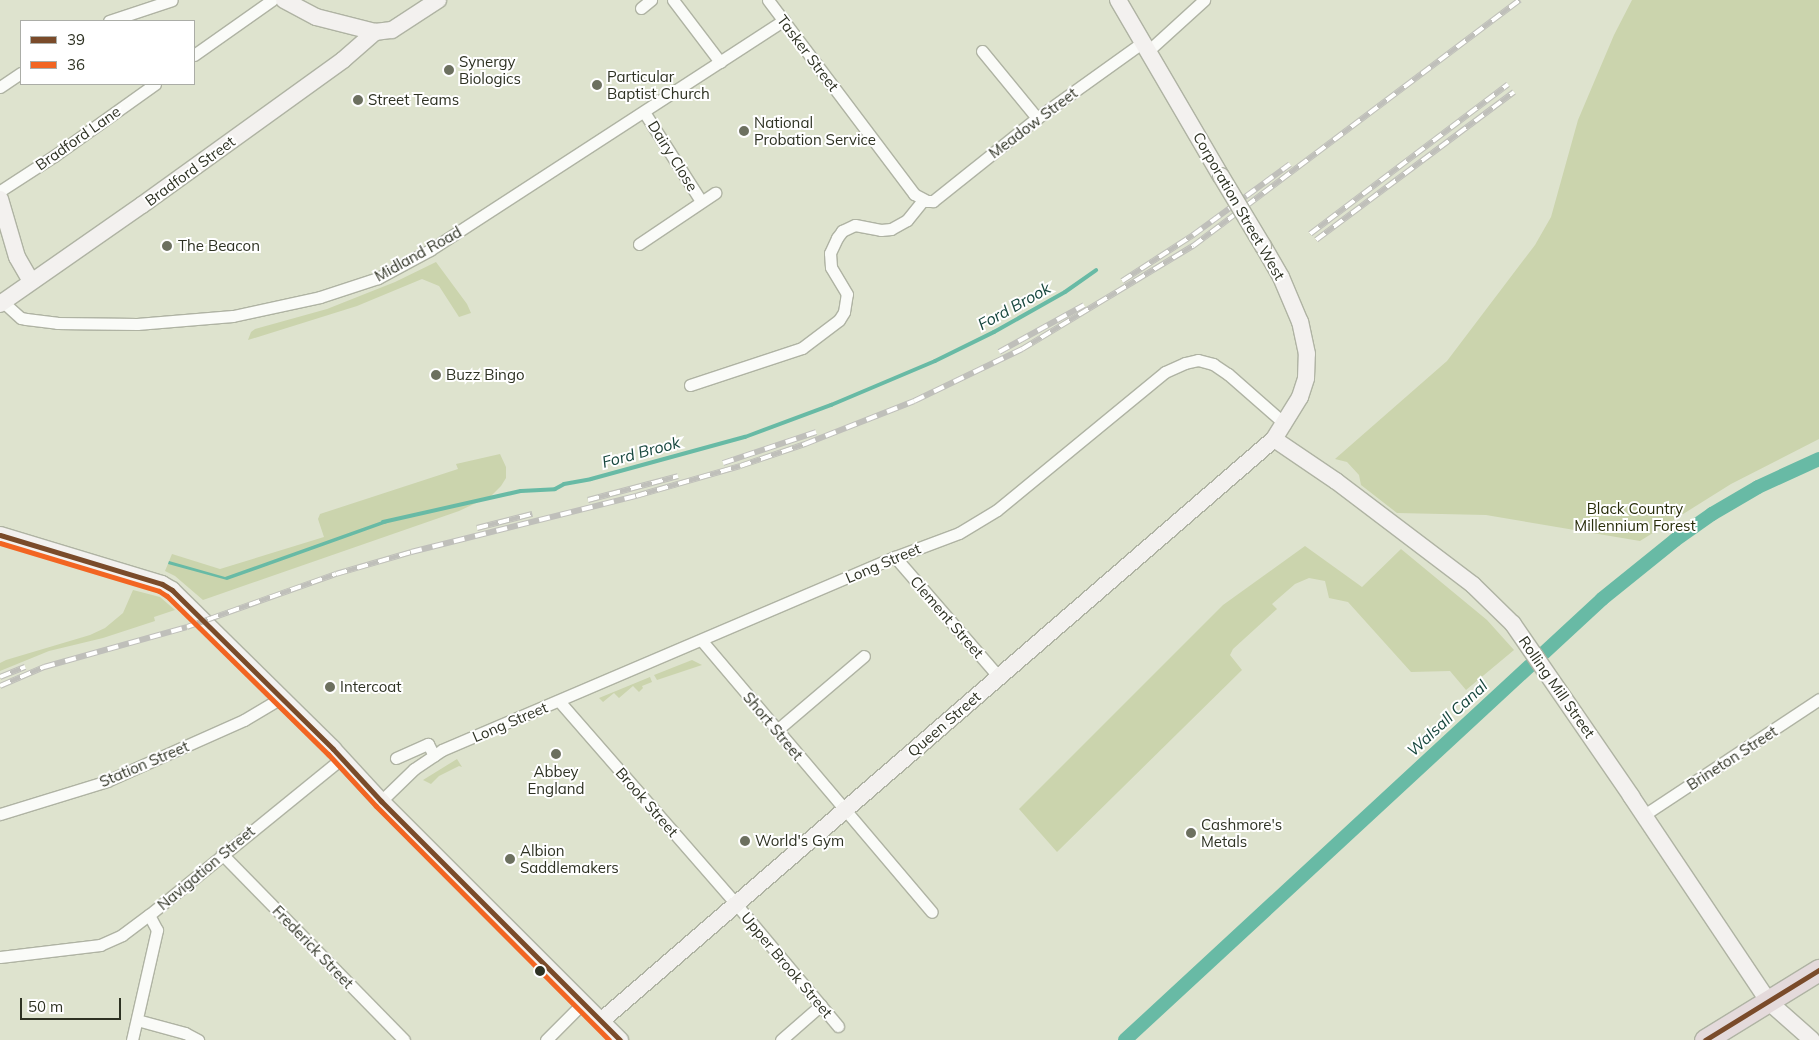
<!DOCTYPE html>
<html>
<head>
<meta charset="utf-8">
<style>
	body { margin:0 }
	#map { position:relative; width:1819px; height:1040px; overflow:hidden; background:#dee3ce; font-family:Mulish,sans-serif }
	div>[style] { position:absolute }
	[style*='--x'] { left:calc(var(--x)*1px); top:calc(var(--y)*1px); width:calc(var(--w)*1px); rotate:calc(var(--a)*1deg) }
	.green>* { inset:0; background:#cbd4ad }
	.water>* { inset:0; background:#68baa5 }
	.stream>* { height:4px; margin:-2px; padding:0 2px; transform-origin:2px; border-radius:2px; background:#68baa5 }
	.canal>* { height:14px; margin:-7px; padding:0 7px; transform-origin:7px; border-radius:7px; background:#68baa5 }
	.roads { filter:drop-shadow(1px 0 #afb3a3) drop-shadow(-1px 0 #afb3a3) drop-shadow(0 1px #afb3a3) drop-shadow(0 -1px #afb3a3) }
	.street>* { height:11px; margin:-5.5px; padding:0 5.5px; transform-origin:5.5px; border-radius:5.5px; background:#fafbf8 }
	.secondary>* { height:16px; margin:-8px; padding:0 8px; transform-origin:8px; border-radius:8px; background:#f3f1ef }
	.highway>* { height:21px; margin:-10.5px; padding:0 10.5px; transform-origin:10.5px; border-radius:10.5px; background:#e4dadb }
	.rail>* { height:5.5px; margin-top:-2.75px; transform-origin:0; background:repeating-linear-gradient(90deg,#fff 0 11px,#bfbfba 0 22px); box-sizing:border-box; border-block:1px solid #bfbfba }
	.bridges { filter:drop-shadow(1px 0 #afb3a3) drop-shadow(-1px 0 #afb3a3) drop-shadow(0 1px #afb3a3) drop-shadow(0 -1px #afb3a3) }
	.secondary-bridge>* { height:16px; margin:-8px; padding:0 8px; transform-origin:8px; border-radius:8px; background:#f3f1ef }
	.bus-1>* { height:5px; margin:-2.5px; padding:0 2.5px; transform-origin:2.5px; border-radius:2.5px; background:#7a4b2a }
	.bus-2>* { height:5px; margin:-2.5px; padding:0 2.5px; transform-origin:2.5px; border-radius:2.5px; background:#f26522 }
	.dots>* { width:14px; height:14px; translate:-50% -50%; box-sizing:border-box; border:2px solid #fff; border-radius:50% }
	span { translate:-50% -50%; white-space:nowrap; text-align:center; line-height:1.15; -webkit-text-stroke:4px #fff; paint-order:stroke }
	.street-label { font-size:15px; color:#2e3223 }
	.poi-label { font-size:15px; color:#2e3223 }
	.left { translate:0 -50%; text-align:left }
	.park-label { font-size:15px; color:#282d0a }
	.water-label { font-size:16px; color:#17473e; font-style:italic }
	.legend { position:absolute; left:20px; top:20px; width:175px; height:65px; box-sizing:border-box; background:#fff; border:1px solid #abada7; margin:0; padding:6px 9px; list-style:none; font-size:15px; color:#2e3223 }
	.legend li { display:flex; align-items:center; gap:10px; height:25px }
	.legend b { width:25px; border:1px solid #abada7 }
	.scale { position:absolute; left:20px; top:998px; width:101px; height:22px; box-sizing:border-box; border:2px solid #2e3223; border-top:0; padding-left:6px; font-size:15px; line-height:18px; white-space:nowrap; color:#2e3223; -webkit-text-stroke:4px #fff; paint-order:stroke }
</style>
</head>
<body>
<div id="map">
	<div class="green">
		<div style="clip-path:polygon(1632px 0,1819px 0,1819px 439px,1731px 484px,1640px 541px,1486px 515px,1397px 513px,1361px 485px,1359px 475px,1347px 462px,1335px 459px,1447px 361px,1535px 245px,1551px 217px,1578px 120px,1614px 35px)"></div>
		<div style="clip-path:polygon(436px 262px,467px 304px,471px 313px,459px 317px,439px 286px,422px 279px,357px 306px,248px 340px,251px 332px,255px 329px,327px 309px,395px 282px)"></div>
		<div style="clip-path:polygon(500px 454px,506px 467px,506px 478px,501px 486px,491px 496px,459px 511px,203px 600px,175px 576px,165px 571px,172px 554px,220px 569px,324px 537px,318px 519px,320px 514px,458px 469px,456px 464px)"></div>
		<div style="clip-path:polygon(1305px 546px,1362px 587px,1401px 549px,1487px 620px,1514px 650px,1466px 690px,1450px 671px,1411px 672px,1348px 602px,1329px 598px,1325px 581px,1309px 578px,1295px 584px,1272px 604px,1277px 609px,1233px 649px,1230px 655px,1242px 670px,1057px 852px,1019px 809px,1223px 605px)"></div>
		<div style="clip-path:polygon(133px 590px,160px 597px,175px 610px,154px 617px,155px 621px,103px 638px,49px 651px,0 671px,0 663px,6px 660px,90px 635px,105px 628px,123px 613px)"></div>
		<div style="clip-path:polygon(692px 660px,702px 665px,657px 680px,654px 675px)"></div>
		<div style="clip-path:polygon(650px 677px,652px 682px,642px 686px,643px 688px,639px 692px,633px 686px,619px 698px,614px 693px,603px 702px,599px 698px)"></div>
		<div style="clip-path:polygon(457px 759px,462px 767px,459px 766px,439px 776px,431px 784px,423px 780px)"></div>
	</div>
	<div class="water">
		<div style="clip-path:polygon(385px 520px,387px 523px,227px 580px,168px 564px,169px 561px,225px 577px)"></div>
	</div>
	<div class="stream">
		<div style="--x:383;--y:522;--w:141;--a:-12.7"></div>
		<div style="--x:521;--y:491;--w:34;--a:-3"></div>
		<div style="--x:555;--y:489;--w:10;--a:-29"></div>
		<div style="--x:564;--y:484;--w:27;--a:-10"></div>
		<div style="--x:591;--y:479;--w:160;--a:-15.3"></div>
		<div style="--x:745;--y:437;--w:92;--a:-20.4"></div>
		<div style="--x:831;--y:405;--w:113;--a:-22.9"></div>
		<div style="--x:935;--y:361;--w:66;--a:-26.2"></div>
		<div style="--x:994;--y:332;--w:81;--a:-29.4"></div>
		<div style="--x:1065;--y:292;--w:38;--a:-35"></div>
	</div>
	<div class="canal">
		<div style="--x:1125;--y:1040;--w:650;--a:-42.75"></div>
		<div style="--x:1602;--y:599;--w:94;--a:-38.9"></div>
		<div style="--x:1675;--y:540;--w:45;--a:-35.1"></div>
		<div style="--x:1712;--y:514;--w:53;--a:-30.4"></div>
		<div style="--x:1758;--y:487;--w:67;--a:-24.7"></div>
	</div>
	<div class="roads">
		<div class="street">
			<div style="--x:673;--y:0;--w:78;--a:52.8"></div>
			<div style="--x:768;--y:0;--w:243;--a:53"></div>
			<div style="--x:914;--y:194;--w:15;--a:28"></div>
			<div style="--x:927;--y:201;--w:6;--a:0"></div>
			<div style="--x:933;--y:201;--w:133;--a:-38.6"></div>
			<div style="--x:1037;--y:118;--w:130;--a:-35.6"></div>
			<div style="--x:641;--y:8;--w:13;--a:-39"></div>
			<div style="--x:109;--y:21;--w:66;--a:-18.4"></div>
			<div style="--x:982;--y:51;--w:87;--a:50.6"></div>
			<div style="--x:1148;--y:51;--w:76;--a:-42.3"></div>
			<div style="--x:194;--y:55;--w:95;--a:-35.2"></div>
			<div style="--x:0;--y:87;--w:25;--a:-34"></div>
			<div style="--x:644;--y:112;--w:106;--a:57.4"></div>
			<div style="--x:0;--y:191;--w:64;--a:-32.9"></div>
			<div style="--x:54;--y:156;--w:124;--a:-35.5"></div>
			<div style="--x:639;--y:244;--w:92;--a:-33.9"></div>
			<div style="--x:3;--y:302;--w:24;--a:42"></div>
			<div style="--x:21;--y:318;--w:5;--a:11"></div>
			<div style="--x:26;--y:319;--w:31;--a:7"></div>
			<div style="--x:57;--y:323;--w:80;--a:0.7"></div>
			<div style="--x:137;--y:324;--w:96;--a:-4.8"></div>
			<div style="--x:233;--y:316;--w:89;--a:-12.3"></div>
			<div style="--x:320;--y:297;--w:61;--a:-18.1"></div>
			<div style="--x:378;--y:278;--w:59;--a:-28.3"></div>
			<div style="--x:430;--y:250;--w:422;--a:-33"></div>
			<div style="--x:690;--y:385;--w:118;--a:-18.3"></div>
			<div style="--x:802;--y:348;--w:46;--a:-37.1"></div>
			<div style="--x:839;--y:320;--w:9;--a:-58"></div>
			<div style="--x:844;--y:312;--w:18;--a:-81"></div>
			<div style="--x:847;--y:294;--w:31;--a:-121"></div>
			<div style="--x:831;--y:267;--w:14;--a:-94"></div>
			<div style="--x:830;--y:253;--w:17;--a:-65"></div>
			<div style="--x:837;--y:238;--w:9;--a:-54"></div>
			<div style="--x:842;--y:231;--w:14;--a:-25"></div>
			<div style="--x:855;--y:225;--w:26;--a:11"></div>
			<div style="--x:881;--y:230;--w:10;--a:-6"></div>
			<div style="--x:891;--y:229;--w:18;--a:-29"></div>
			<div style="--x:907;--y:220;--w:26;--a:-51"></div>
			<div style="--x:895;--y:557;--w:159;--a:49.1"></div>
			<div style="--x:702;--y:641;--w:355;--a:49.7"></div>
			<div style="--x:559;--y:701;--w:269;--a:48.9"></div>
			<div style="--x:736;--y:904;--w:159;--a:50.1"></div>
			<div style="--x:777;--y:730;--w:114;--a:-40.4"></div>
			<div style="--x:396;--y:758;--w:35;--a:-24"></div>
			<div style="--x:428;--y:744;--w:13;--a:63"></div>
			<div style="--x:381;--y:801;--w:46;--a:-44.1"></div>
			<div style="--x:414;--y:769;--w:34;--a:-34"></div>
			<div style="--x:442;--y:750;--w:492;--a:-23.1"></div>
			<div style="--x:895;--y:557;--w:68;--a:-20.6"></div>
			<div style="--x:959;--y:533;--w:44;--a:-31.2"></div>
			<div style="--x:997;--y:510;--w:217;--a:-39.4"></div>
			<div style="--x:1165;--y:372;--w:22;--a:-24"></div>
			<div style="--x:1185;--y:363;--w:13;--a:-13"></div>
			<div style="--x:1198;--y:360;--w:16;--a:15"></div>
			<div style="--x:1213;--y:364;--w:18;--a:34"></div>
			<div style="--x:1228;--y:374;--w:76;--a:41.3"></div>
			<div style="--x:0;--y:814;--w:112;--a:-17.1"></div>
			<div style="--x:107;--y:781;--w:150;--a:-24"></div>
			<div style="--x:244;--y:720;--w:43;--a:-30.7"></div>
			<div style="--x:1644;--y:815;--w:210;--a:-33.5"></div>
			<div style="--x:222;--y:854;--w:260;--a:45.6"></div>
			<div style="--x:0;--y:957;--w:101;--a:-6.8"></div>
			<div style="--x:100;--y:945;--w:24;--a:-24"></div>
			<div style="--x:122;--y:935;--w:34;--a:-37"></div>
			<div style="--x:137;--y:1020;--w:50;--a:15.2"></div>
			<div style="--x:185;--y:1033;--w:15;--a:28"></div>
			<div style="--x:132;--y:1040;--w:113;--a:-77.2"></div>
			<div style="--x:157;--y:930;--w:17;--a:-118"></div>
			<div style="--x:149;--y:915;--w:249;--a:-39.1"></div>
			<div style="--x:546;--y:1040;--w:52;--a:-45"></div>
			<div style="--x:781;--y:1040;--w:53;--a:-41.2"></div>
		</div>
		<div class="secondary">
			<div style="--x:284;--y:0;--w:36;--a:28"></div>
			<div style="--x:316;--y:17;--w:61;--a:14.3"></div>
			<div style="--x:375;--y:32;--w:17;--a:-7"></div>
			<div style="--x:392;--y:30;--w:55;--a:-33.1"></div>
			<div style="--x:1118;--y:0;--w:204;--a:59.7"></div>
			<div style="--x:0;--y:199;--w:60;--a:73.7"></div>
			<div style="--x:17;--y:257;--w:28;--a:60"></div>
			<div style="--x:0;--y:304;--w:173;--a:-34.9"></div>
			<div style="--x:142;--y:205;--w:248;--a:-35.8"></div>
			<div style="--x:343;--y:60;--w:43;--a:-41.2"></div>
			<div style="--x:1274;--y:439;--w:75;--a:34.1"></div>
			<div style="--x:1336;--y:481;--w:172;--a:37.2"></div>
			<div style="--x:1473;--y:585;--w:56;--a:44.3"></div>
			<div style="--x:1513;--y:624;--w:209;--a:55.5"></div>
			<div style="--x:1631;--y:796;--w:248;--a:56.2"></div>
			<div style="--x:1769;--y:1002;--w:57;--a:41.5"></div>
			<div style="--x:0;--y:535;--w:169;--a:16.8"></div>
			<div style="--x:162;--y:584;--w:12;--a:31"></div>
			<div style="--x:172;--y:590;--w:226;--a:44.6"></div>
			<div style="--x:333;--y:749;--w:71;--a:47.3"></div>
			<div style="--x:381;--y:801;--w:338;--a:45"></div>
			<div style="--x:601;--y:1021;--w:890;--a:-40.85"></div>
			<div style="--x:1274;--y:439;--w:49;--a:-58.2"></div>
			<div style="--x:1300;--y:397;--w:20;--a:-72"></div>
			<div style="--x:1306;--y:378;--w:24;--a:-88"></div>
			<div style="--x:1307;--y:354;--w:33;--a:-102"></div>
			<div style="--x:1300;--y:322;--w:49;--a:-112.9"></div>
			<div style="--x:1281;--y:277;--w:36;--a:-120"></div>
		</div>
		<div class="highway">
			<div style="--x:1705;--y:1040;--w:134;--a:-31.6"></div>
		</div>
	</div>
	<div class="rail">
		<div style="--x:1310;--y:234;--w:248;--a:-37.1"></div>
		<div style="--x:1316;--y:240;--w:247;--a:-36.8"></div>
		<div style="--x:1122;--y:281;--w:85;--a:-32.9"></div>
		<div style="--x:1193;--y:235;--w:120;--a:-36.2"></div>
		<div style="--x:999;--y:352;--w:97;--a:-28.9"></div>
		<div style="--x:723;--y:463;--w:98;--a:-18.4"></div>
		<div style="--x:588;--y:500;--w:93;--a:-14.9"></div>
		<div style="--x:477;--y:528;--w:57;--a:-14.3"></div>
		<div style="--x:0;--y:677;--w:27;--a:-22"></div>
		<div style="--x:0;--y:686;--w:48;--a:-23.4"></div>
		<div style="--x:44;--y:667;--w:148;--a:-15.6"></div>
		<div style="--x:187;--y:627;--w:158;--a:-19.6"></div>
		<div style="--x:336;--y:574;--w:78;--a:-16.3"></div>
		<div style="--x:411;--y:552;--w:232;--a:-14"></div>
		<div style="--x:636;--y:496;--w:108;--a:-16.1"></div>
		<div style="--x:740;--y:466;--w:69;--a:-18.7"></div>
		<div style="--x:805;--y:444;--w:117;--a:-21.5"></div>
		<div style="--x:914;--y:401;--w:120;--a:-25.7"></div>
		<div style="--x:1022;--y:349;--w:200;--a:-31.1"></div>
		<div style="--x:1193;--y:246;--w:409;--a:-37"></div>
	</div>
	<div class="bridges">
		<div class="secondary-bridge">
			<div style="--x:1221;--y:176;--w:82;--a:59"></div>
		</div>
	</div>
	<div class="bus-1">
		<div style="--x:0;--y:535;--w:169;--a:16.8"></div>
		<div style="--x:162;--y:584;--w:12;--a:31"></div>
		<div style="--x:172;--y:590;--w:226;--a:44.6"></div>
		<div style="--x:333;--y:749;--w:71;--a:47.3"></div>
		<div style="--x:381;--y:801;--w:338;--a:45"></div>
		<div style="--x:1705;--y:1040;--w:134;--a:-31.6"></div>
	</div>
	<div class="bus-2">
		<div style="--x:0;--y:543;--w:166;--a:16.8"></div>
		<div style="--x:159;--y:591;--w:9;--a:32"></div>
		<div style="--x:167;--y:596;--w:226;--a:44.5"></div>
		<div style="--x:328;--y:754;--w:71;--a:47.3"></div>
		<div style="--x:376;--y:806;--w:330;--a:45.1"></div>
	</div>
	<div class="dots">
		<div style="left:449px;top:70px;background:#6c705f"></div>
		<div style="left:597px;top:85px;background:#6c705f"></div>
		<div style="left:358px;top:100px;background:#6c705f"></div>
		<div style="left:744px;top:131px;background:#6c705f"></div>
		<div style="left:167px;top:246px;background:#6c705f"></div>
		<div style="left:436px;top:375px;background:#6c705f"></div>
		<div style="left:330px;top:687px;background:#6c705f"></div>
		<div style="left:556px;top:754px;background:#6c705f"></div>
		<div style="left:1191px;top:833px;background:#6c705f"></div>
		<div style="left:745px;top:841px;background:#6c705f"></div>
		<div style="left:510px;top:859px;background:#6c705f"></div>
		<div style="left:540px;top:971px;background:#2e3223"></div>
	</div>
	<div class="street-label">
		<span style="left:808px;top:53px;rotate:53deg">Tasker Street</span>
		<span style="left:1033px;top:123px;rotate:-37deg">Meadow Street</span>
		<span style="left:78px;top:138px;rotate:-35deg">Bradford Lane</span>
		<span style="left:673px;top:156px;rotate:58deg">Dairy Close</span>
		<span style="left:190px;top:171px;rotate:-36deg">Bradford Street</span>
		<span style="left:1239px;top:206px;rotate:60deg">Corporation Street West</span>
		<span style="left:418px;top:254px;rotate:-29deg">Midland Road</span>
		<span style="left:883px;top:563px;rotate:-23deg">Long Street</span>
		<span style="left:947px;top:617px;rotate:49deg">Clement Street</span>
		<span style="left:1557px;top:687px;rotate:55deg">Rolling Mill Street</span>
		<span style="left:510px;top:722px;rotate:-23deg">Long Street</span>
		<span style="left:944px;top:724px;rotate:-41deg">Queen Street</span>
		<span style="left:773px;top:726px;rotate:50deg">Short Street</span>
		<span style="left:1732px;top:758px;rotate:-33deg">Brineton Street</span>
		<span style="left:144px;top:764px;rotate:-23deg">Station Street</span>
		<span style="left:647px;top:802px;rotate:49deg">Brook Street</span>
		<span style="left:206px;top:868px;rotate:-40deg">Navigation Street</span>
		<span style="left:313px;top:947px;rotate:46deg">Frederick Street</span>
		<span style="left:787px;top:965px;rotate:50deg">Upper Brook Street</span>
	</div>
	<div class="poi-label">
		<span class="left" style="left:459px;top:70px">Synergy<br>Biologics</span>
		<span class="left" style="left:607px;top:85px">Particular<br>Baptist Church</span>
		<span class="left" style="left:368px;top:100px">Street Teams</span>
		<span class="left" style="left:754px;top:131px">National<br>Probation Service</span>
		<span class="left" style="left:178px;top:246px">The Beacon</span>
		<span class="left" style="left:446px;top:375px">Buzz Bingo</span>
		<span class="left" style="left:340px;top:687px">Intercoat</span>
		<span style="left:556px;top:780px">Abbey<br>England</span>
		<span class="left" style="left:1201px;top:833px">Cashmore's<br>Metals</span>
		<span class="left" style="left:755px;top:841px">World's Gym</span>
		<span class="left" style="left:520px;top:859px">Albion<br>Saddlemakers</span>
	</div>
	<div class="park-label">
		<span style="left:1635px;top:517px">Black Country<br>Millennium Forest</span>
	</div>
	<div class="water-label">
		<span style="left:1014px;top:306px;rotate:-29deg">Ford Brook</span>
		<span style="left:641px;top:452px;rotate:-15deg">Ford Brook</span>
		<span style="left:1447px;top:718px;rotate:-43deg">Walsall Canal</span>
	</div>
	<ul class="legend">
	<li><b style="height:6px;background:#7a4b2a"></b>39</li>
	<li><b style="height:6px;background:#f26522"></b>36</li>
	</ul>
	<div class="scale">50 m</div>
</div>
</body>
</html>
